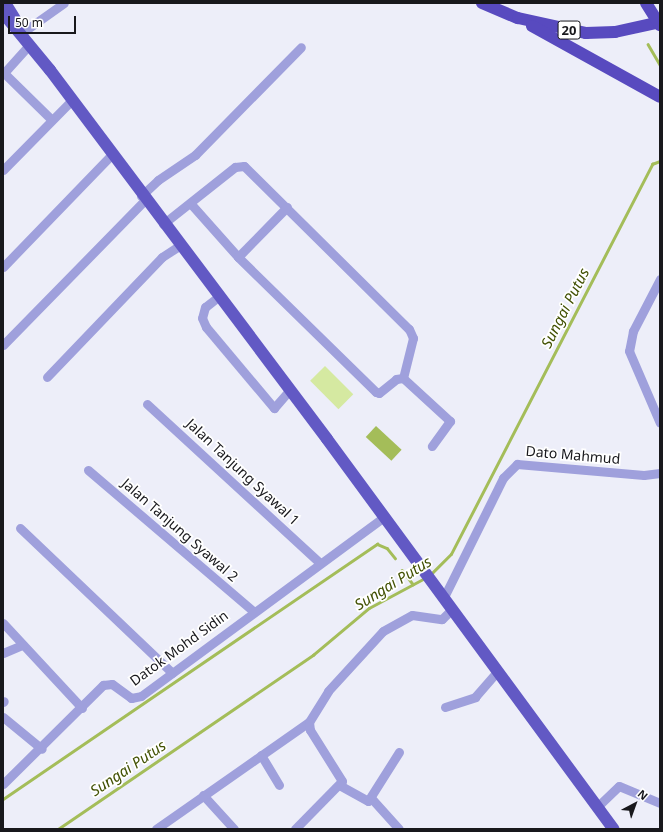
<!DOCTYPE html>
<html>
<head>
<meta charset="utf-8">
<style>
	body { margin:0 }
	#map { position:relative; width:663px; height:832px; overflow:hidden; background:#edeef9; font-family:"Noto Sans",sans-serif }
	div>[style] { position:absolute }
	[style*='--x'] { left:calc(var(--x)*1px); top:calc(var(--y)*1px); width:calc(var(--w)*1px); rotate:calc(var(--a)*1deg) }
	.green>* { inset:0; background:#d5e9a1; transform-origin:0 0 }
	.water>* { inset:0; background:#a4bd59; transform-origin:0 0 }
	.stream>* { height:2.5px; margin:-1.25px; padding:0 1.25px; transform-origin:1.25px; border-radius:1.25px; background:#a4bd59 }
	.minor>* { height:9px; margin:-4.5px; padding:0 4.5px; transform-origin:4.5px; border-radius:4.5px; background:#9fa0dc }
	.primary>* { height:12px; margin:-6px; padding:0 6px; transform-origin:6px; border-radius:6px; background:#6259c4 }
	.trunk>* { height:12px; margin:-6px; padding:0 6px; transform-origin:6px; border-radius:6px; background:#584abf }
	span { translate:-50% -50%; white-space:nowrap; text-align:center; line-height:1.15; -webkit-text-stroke:3.5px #fff; paint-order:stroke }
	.shield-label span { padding:1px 3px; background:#fff; border:1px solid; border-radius:3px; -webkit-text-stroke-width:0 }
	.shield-label { font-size:13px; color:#18181c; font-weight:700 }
	.street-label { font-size:14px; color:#18181c }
	.water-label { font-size:15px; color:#425103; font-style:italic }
	.frame { position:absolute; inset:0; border:4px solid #18181c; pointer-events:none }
	.north { position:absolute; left:615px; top:784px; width:40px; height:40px; -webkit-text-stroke:3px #fff; paint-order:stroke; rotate:41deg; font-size:11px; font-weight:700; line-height:16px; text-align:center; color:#18181c }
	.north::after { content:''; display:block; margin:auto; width:14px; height:18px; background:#18181c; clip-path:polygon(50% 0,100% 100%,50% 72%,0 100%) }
	.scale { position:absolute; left:8px; top:16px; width:68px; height:18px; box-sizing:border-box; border:2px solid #18181c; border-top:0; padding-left:5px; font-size:12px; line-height:14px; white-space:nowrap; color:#18181c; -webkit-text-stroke:3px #fff; paint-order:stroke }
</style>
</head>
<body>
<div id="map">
	<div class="green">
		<div style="left:325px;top:366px;width:40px;height:21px;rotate:45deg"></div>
	</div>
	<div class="water">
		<div style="left:376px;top:426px;width:35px;height:15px;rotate:43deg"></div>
	</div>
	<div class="stream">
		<div style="--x:648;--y:44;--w:24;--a:60"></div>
		<div style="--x:402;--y:570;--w:18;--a:52"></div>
		<div style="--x:431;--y:574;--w:28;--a:-45"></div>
		<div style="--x:451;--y:554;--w:439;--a:-62.7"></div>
		<div style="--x:652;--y:164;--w:9;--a:-21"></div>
		<div style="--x:3;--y:799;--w:453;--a:-34.3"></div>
		<div style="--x:377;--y:544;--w:11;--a:22"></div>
		<div style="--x:387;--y:548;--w:13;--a:51"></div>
		<div style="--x:58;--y:829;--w:309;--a:-34.3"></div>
		<div style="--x:313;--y:655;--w:73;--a:-40"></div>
		<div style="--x:369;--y:608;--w:64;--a:-28.2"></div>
	</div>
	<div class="minor">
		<div style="--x:23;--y:32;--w:50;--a:-35.3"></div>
		<div style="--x:4;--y:73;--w:66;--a:44.4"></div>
		<div style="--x:3;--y:74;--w:40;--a:-48"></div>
		<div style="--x:3;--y:170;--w:97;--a:-45.4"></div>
		<div style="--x:141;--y:196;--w:23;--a:-43"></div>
		<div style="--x:158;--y:180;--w:45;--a:-34"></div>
		<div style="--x:195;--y:155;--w:151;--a:-45.5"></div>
		<div style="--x:191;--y:204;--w:71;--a:48.4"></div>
		<div style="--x:238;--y:257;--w:193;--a:44.4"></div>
		<div style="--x:376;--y:392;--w:3;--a:18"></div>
		<div style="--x:379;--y:393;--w:22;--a:-39"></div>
		<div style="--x:396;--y:379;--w:7;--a:-8"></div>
		<div style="--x:403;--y:378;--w:64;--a:42.5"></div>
		<div style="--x:450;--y:421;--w:31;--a:126"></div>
		<div style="--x:163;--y:224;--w:92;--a:-38.4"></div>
		<div style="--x:235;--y:167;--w:9;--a:-6"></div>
		<div style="--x:244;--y:166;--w:232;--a:44.7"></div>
		<div style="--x:409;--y:329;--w:10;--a:66"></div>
		<div style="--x:413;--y:338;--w:41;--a:104"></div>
		<div style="--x:238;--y:257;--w:70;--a:-45.6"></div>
		<div style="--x:3;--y:267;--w:156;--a:-46"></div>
		<div style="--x:660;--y:279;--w:59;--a:117.4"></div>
		<div style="--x:633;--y:331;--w:20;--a:101"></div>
		<div style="--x:629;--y:351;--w:78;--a:66.7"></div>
		<div style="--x:218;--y:297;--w:16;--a:142"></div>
		<div style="--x:205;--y:307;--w:11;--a:105"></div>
		<div style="--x:202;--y:318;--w:10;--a:66"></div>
		<div style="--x:206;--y:327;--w:106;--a:50"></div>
		<div style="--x:274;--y:408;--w:23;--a:-49"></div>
		<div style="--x:3;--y:345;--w:203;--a:-45.6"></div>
		<div style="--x:47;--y:377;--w:166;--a:-46.2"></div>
		<div style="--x:162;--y:257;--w:20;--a:-33"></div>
		<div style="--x:147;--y:404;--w:234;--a:42.6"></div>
		<div style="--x:88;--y:470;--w:218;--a:40.5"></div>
		<div style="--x:20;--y:528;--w:210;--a:43.6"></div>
		<div style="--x:444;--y:597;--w:133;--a:-63.6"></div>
		<div style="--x:503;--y:478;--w:20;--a:-45"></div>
		<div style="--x:517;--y:464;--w:127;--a:5"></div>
		<div style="--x:644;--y:475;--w:16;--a:-7"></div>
		<div style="--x:3;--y:623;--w:116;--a:47.1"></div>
		<div style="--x:3;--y:653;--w:21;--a:-23"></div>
		<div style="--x:3;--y:702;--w:1;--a:-45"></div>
		<div style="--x:445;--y:707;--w:32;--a:-18"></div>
		<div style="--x:475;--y:697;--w:35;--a:-49"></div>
		<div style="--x:3;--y:717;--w:50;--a:39.4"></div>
		<div style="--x:261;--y:755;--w:35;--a:59"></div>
		<div style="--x:3;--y:784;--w:141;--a:-44.7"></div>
		<div style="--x:103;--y:685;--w:9;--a:-6"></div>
		<div style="--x:112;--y:684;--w:24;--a:36"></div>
		<div style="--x:131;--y:698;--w:10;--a:-11"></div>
		<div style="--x:141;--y:696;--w:302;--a:-36.4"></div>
		<div style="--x:341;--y:786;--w:31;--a:29"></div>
		<div style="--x:368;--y:801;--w:58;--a:-57.7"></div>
		<div style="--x:203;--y:795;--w:46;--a:47.6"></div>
		<div style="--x:372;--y:799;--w:40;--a:48"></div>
		<div style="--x:597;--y:807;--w:30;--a:-44"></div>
		<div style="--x:619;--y:786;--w:44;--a:22.5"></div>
		<div style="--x:156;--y:829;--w:187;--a:-35"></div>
		<div style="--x:309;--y:722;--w:36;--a:-58"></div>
		<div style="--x:328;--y:691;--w:81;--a:-47.5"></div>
		<div style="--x:383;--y:631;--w:33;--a:-29"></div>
		<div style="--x:412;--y:615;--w:30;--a:8"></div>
		<div style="--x:442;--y:619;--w:14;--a:-45"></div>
		<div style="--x:295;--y:829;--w:67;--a:-45.6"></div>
		<div style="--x:342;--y:781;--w:60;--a:-122.1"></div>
		<div style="--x:310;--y:730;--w:8;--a:-97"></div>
	</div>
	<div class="primary">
		<div style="--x:5;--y:3;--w:19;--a:58"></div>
		<div style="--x:3;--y:13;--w:74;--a:50.5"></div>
		<div style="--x:50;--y:70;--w:461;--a:53.1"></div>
		<div style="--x:327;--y:439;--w:484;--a:53.7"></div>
	</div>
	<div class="trunk">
		<div style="--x:482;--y:3;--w:39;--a:23"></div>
		<div style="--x:518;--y:18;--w:70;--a:12.4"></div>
		<div style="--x:586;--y:33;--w:29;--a:-2"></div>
		<div style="--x:615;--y:32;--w:46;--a:-12.5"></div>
		<div style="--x:646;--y:3;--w:26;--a:58"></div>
		<div style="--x:532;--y:26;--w:146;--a:29"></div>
	</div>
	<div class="shield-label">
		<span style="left:569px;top:30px">20</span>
	</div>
	<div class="street-label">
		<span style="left:573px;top:455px;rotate:5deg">Dato Mahmud</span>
		<span style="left:243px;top:472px;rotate:43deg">Jalan Tanjung Syawal 1</span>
		<span style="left:180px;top:530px;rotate:41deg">Jalan Tanjung Syawal 2</span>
		<span style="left:179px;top:648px;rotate:-36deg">Datok Mohd Sidin</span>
	</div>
	<div class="water-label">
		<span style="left:565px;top:308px;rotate:-63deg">Sungai Putus</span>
		<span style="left:393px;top:583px;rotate:-32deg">Sungai Putus</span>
		<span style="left:128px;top:768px;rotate:-34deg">Sungai Putus</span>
	</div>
	<div class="frame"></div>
	<div class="north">N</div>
	<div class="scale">50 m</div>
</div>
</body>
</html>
